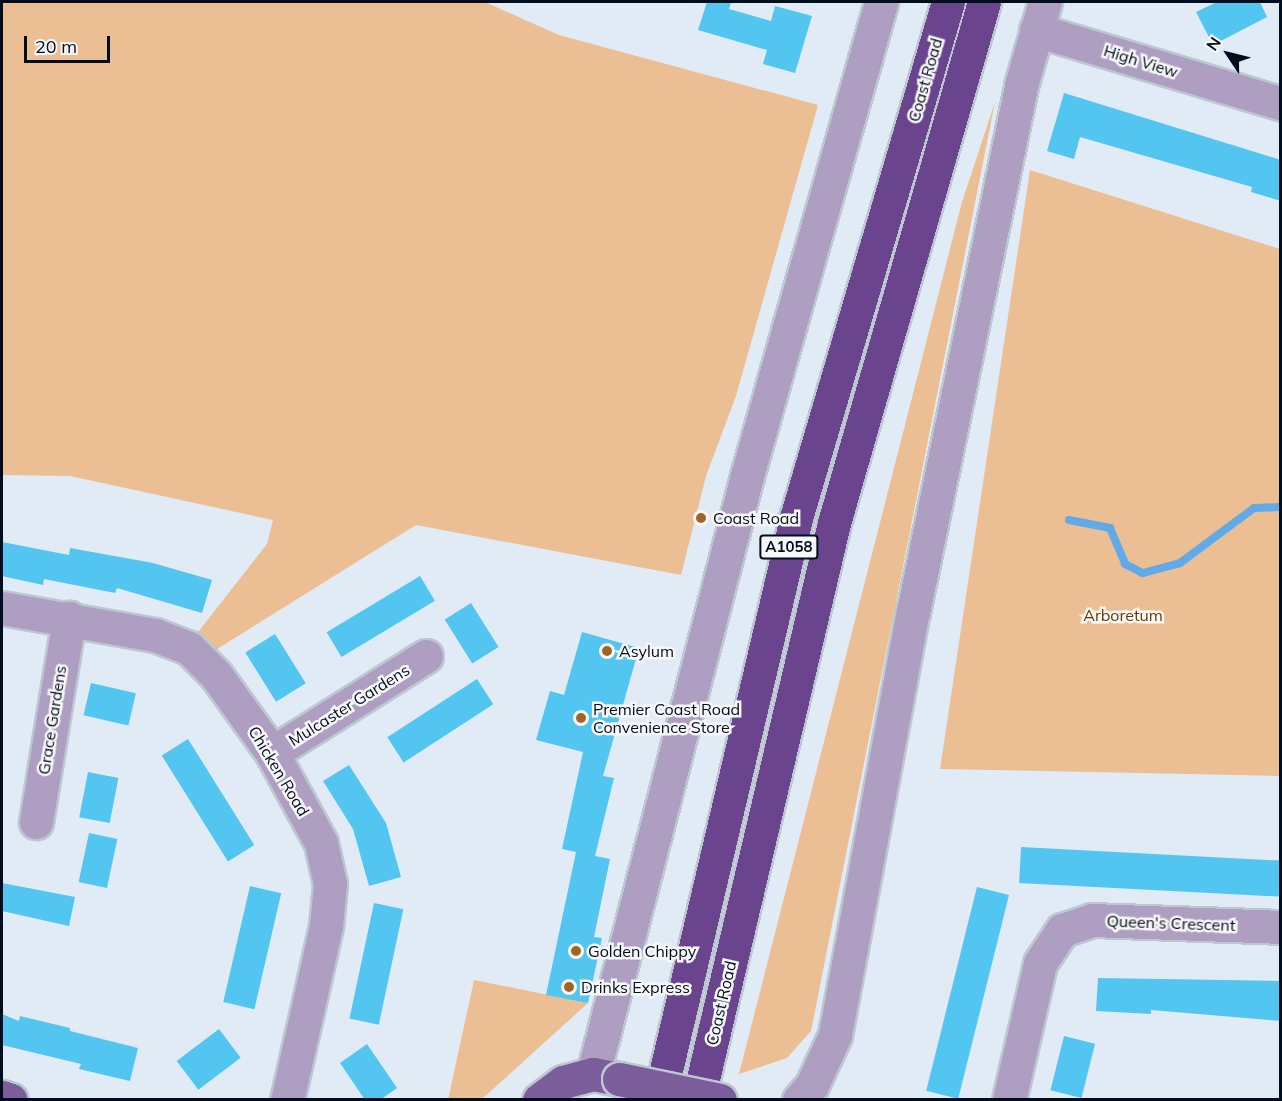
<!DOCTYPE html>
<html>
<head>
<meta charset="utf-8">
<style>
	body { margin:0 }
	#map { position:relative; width:1282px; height:1101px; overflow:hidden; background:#e1ebf5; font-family:Mulish,sans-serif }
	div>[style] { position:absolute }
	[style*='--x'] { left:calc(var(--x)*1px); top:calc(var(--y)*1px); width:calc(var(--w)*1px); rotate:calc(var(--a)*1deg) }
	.green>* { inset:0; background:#ebbf93 }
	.stream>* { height:8px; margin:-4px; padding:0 4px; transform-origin:4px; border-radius:4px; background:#60aaea }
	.building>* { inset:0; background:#52c6f0; transform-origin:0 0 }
	.roads { filter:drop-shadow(2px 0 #bdc7d2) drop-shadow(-2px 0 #bdc7d2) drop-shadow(0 2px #bdc7d2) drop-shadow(0 -2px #bdc7d2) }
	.minor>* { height:33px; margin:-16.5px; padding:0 16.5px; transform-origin:16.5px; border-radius:16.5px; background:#ae9ec1 }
	.major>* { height:33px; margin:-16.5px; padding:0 16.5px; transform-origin:16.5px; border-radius:16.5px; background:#7c5d9c }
	.highway>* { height:33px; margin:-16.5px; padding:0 16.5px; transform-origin:16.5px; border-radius:16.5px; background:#6a458e }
	.bridges { filter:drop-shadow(2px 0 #bdc7d2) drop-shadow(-2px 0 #bdc7d2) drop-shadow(0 2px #bdc7d2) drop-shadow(0 -2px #bdc7d2) }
	.major-bridge>* { height:33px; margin:-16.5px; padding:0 16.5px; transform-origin:16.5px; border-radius:16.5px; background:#7c5d9c }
	.dots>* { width:16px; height:16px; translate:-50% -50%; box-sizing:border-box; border:3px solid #f7f7f7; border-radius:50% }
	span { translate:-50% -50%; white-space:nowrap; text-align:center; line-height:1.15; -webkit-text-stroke:5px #f7f7f7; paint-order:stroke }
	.shield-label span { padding:2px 4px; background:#f7f7f7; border:2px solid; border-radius:4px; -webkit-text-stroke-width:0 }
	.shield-label { font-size:15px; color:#000d1d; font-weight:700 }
	.street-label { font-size:16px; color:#000d1d }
	.poi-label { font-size:16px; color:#000d1d }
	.left { translate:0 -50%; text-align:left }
	.park-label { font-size:16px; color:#673b00 }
	.frame { position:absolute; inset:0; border:3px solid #000d1d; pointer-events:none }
	.north { position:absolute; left:1198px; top:24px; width:60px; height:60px; -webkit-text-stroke:4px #f7f7f7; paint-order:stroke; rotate:305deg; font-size:16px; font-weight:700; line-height:24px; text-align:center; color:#000d1d }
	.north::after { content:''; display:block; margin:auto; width:21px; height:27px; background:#000d1d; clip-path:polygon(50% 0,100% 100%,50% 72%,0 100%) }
	.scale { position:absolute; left:24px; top:36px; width:86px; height:27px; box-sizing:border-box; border:3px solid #000d1d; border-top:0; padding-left:8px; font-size:18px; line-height:21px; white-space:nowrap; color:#000d1d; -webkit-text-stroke:4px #f7f7f7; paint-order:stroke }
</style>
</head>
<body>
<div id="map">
	<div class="green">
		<div style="clip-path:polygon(2px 2px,485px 2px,559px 35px,818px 105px,736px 396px,706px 476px,681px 575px,416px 525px,217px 649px,198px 632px,267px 544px,273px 520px,70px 476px,2px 475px)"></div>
		<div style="clip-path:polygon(995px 102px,811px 1031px,787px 1058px,739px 1074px,962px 202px)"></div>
		<div style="clip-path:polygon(1030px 170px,1280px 249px,1280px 776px,940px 769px)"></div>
		<div style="clip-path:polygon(474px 980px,588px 1003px,482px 1099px,448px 1100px)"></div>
	</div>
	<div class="stream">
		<div style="--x:1069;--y:520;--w:42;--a:11"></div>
		<div style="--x:1110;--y:528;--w:39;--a:67"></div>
		<div style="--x:1125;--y:564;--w:20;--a:27"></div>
		<div style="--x:1143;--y:573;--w:38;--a:-15"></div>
		<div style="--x:1180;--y:563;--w:92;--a:-36.6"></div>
		<div style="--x:1254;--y:508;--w:26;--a:-2"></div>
	</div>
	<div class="building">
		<div style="clip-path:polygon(707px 2px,731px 2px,729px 9px,771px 21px,775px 6px,812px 16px,795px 73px,763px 64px,767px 50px,698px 30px)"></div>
		<div style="clip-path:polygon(1217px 2px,1260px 2px,1267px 17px,1213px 45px,1196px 12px)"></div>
		<div style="clip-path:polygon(1064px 93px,1281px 160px,1281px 201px,1251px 192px,1252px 187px,1080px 137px,1074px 159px,1047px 151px)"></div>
		<div style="clip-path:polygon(2px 542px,69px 555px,70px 548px,153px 563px,212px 580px,202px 613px,117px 588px,115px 593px,44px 579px,43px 585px,2px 576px)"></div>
		<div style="left:420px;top:576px;width:29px;height:109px;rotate:59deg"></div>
		<div style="left:471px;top:603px;width:52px;height:31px;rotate:58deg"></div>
		<div style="clip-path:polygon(582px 632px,639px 648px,603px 776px,614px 778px,595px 856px,610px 859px,594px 937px,602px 938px,588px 1003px,546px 995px,576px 852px,562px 849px,583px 752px,536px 740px,550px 691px,564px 695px)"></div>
		<div style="left:275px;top:634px;width:58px;height:35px;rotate:58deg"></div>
		<div style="left:477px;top:679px;width:30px;height:107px;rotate:57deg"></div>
		<div style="left:91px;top:683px;width:46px;height:33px;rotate:13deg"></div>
		<div style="left:188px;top:739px;width:125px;height:31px;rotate:58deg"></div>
		<div style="clip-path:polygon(349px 765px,386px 823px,401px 877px,369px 886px,353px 829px,323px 781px)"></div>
		<div style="left:88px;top:772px;width:31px;height:46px;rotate:11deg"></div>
		<div style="left:89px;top:833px;width:29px;height:50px;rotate:12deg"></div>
		<div style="left:1021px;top:847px;width:260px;height:36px;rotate:3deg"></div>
		<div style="clip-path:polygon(2px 883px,75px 897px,69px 926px,2px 911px)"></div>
		<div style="left:250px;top:886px;width:32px;height:119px;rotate:13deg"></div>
		<div style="left:977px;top:887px;width:33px;height:210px;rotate:14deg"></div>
		<div style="left:374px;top:903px;width:30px;height:118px;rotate:12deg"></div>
		<div style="clip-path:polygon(1098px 978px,1281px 981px,1281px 1021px,1151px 1010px,1151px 1014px,1096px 1011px)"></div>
		<div style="clip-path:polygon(2px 1014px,19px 1021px,20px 1016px,70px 1028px,70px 1031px,138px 1048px,130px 1081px,79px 1069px,81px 1064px,2px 1045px)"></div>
		<div style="left:219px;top:1029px;width:36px;height:53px;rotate:53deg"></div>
		<div style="left:1064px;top:1036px;width:32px;height:56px;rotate:14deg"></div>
		<div style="clip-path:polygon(367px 1044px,397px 1088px,380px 1100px,365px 1100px,340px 1063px)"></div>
	</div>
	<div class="roads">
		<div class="minor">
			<div style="--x:1036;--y:30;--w:255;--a:16.7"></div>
			<div style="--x:2;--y:608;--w:155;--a:10"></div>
			<div style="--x:155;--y:635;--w:36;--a:21"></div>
			<div style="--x:189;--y:648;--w:38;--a:45"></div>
			<div style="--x:216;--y:675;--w:96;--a:54.3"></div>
			<div style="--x:272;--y:753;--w:102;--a:61.4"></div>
			<div style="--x:321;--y:843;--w:42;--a:77.6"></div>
			<div style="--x:330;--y:884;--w:42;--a:95.4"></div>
			<div style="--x:326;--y:926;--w:178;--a:102.6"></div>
			<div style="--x:272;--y:753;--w:182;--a:-32.2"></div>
			<div style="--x:36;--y:822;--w:207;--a:-80.8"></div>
			<div style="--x:593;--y:1074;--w:618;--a:-75.56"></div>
			<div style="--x:747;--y:476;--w:493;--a:-74.2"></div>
			<div style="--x:799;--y:1100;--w:20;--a:-49"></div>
			<div style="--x:812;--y:1085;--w:55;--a:-65.3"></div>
			<div style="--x:835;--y:1035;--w:430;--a:-79.6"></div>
			<div style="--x:913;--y:612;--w:541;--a:-78.38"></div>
			<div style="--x:1022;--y:82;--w:83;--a:-74"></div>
			<div style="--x:1009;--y:1100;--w:140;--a:-77.2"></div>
			<div style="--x:1040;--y:963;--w:40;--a:-56"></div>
			<div style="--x:1062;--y:930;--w:32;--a:-18"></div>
			<div style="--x:1092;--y:920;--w:188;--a:2.1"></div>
		</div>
		<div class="major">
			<div style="--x:2;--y:1097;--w:9;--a:18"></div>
			<div style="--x:539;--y:1100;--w:30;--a:-37"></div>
			<div style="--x:563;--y:1082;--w:31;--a:-15"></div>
			<div style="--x:593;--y:1074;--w:26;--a:11"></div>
		</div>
		<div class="highway">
			<div style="--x:659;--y:1100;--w:598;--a:-76.75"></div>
			<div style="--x:796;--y:518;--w:538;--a:-73.59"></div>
			<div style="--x:698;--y:1100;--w:593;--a:-76.74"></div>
			<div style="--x:834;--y:523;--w:542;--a:-73.94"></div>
		</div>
	</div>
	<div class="bridges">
		<div class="major-bridge">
			<div style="--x:619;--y:1079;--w:103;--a:11.7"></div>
		</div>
	</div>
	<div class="dots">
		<div style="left:701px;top:518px;background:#9f6623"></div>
		<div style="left:607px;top:651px;background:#9f6623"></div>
		<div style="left:581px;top:718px;background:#9f6623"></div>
		<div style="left:576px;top:951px;background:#9f6623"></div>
		<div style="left:569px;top:987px;background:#9f6623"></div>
	</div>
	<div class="shield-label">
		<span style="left:789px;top:547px">A1058</span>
	</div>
	<div class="street-label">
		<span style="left:1141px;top:61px;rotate:17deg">High View</span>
		<span style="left:925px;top:80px;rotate:-74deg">Coast Road</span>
		<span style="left:349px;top:705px;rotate:-32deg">Mulcaster Gardens</span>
		<span style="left:52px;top:720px;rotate:-81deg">Grace Gardens</span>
		<span style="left:279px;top:771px;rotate:59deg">Chicken Road</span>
		<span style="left:1171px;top:923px;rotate:2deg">Queen's Crescent</span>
		<span style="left:721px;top:1003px;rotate:-77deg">Coast Road</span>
	</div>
	<div class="poi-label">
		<span class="left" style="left:713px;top:518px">Coast Road</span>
		<span class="left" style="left:619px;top:651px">Asylum</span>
		<span class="left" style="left:593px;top:718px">Premier Coast Road<br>Convenience Store</span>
		<span class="left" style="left:588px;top:951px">Golden Chippy</span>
		<span class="left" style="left:581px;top:987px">Drinks Express</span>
	</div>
	<div class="park-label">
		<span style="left:1123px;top:615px">Arboretum</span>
	</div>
	<div class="frame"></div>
	<div class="north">N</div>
	<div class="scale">20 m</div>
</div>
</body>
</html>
